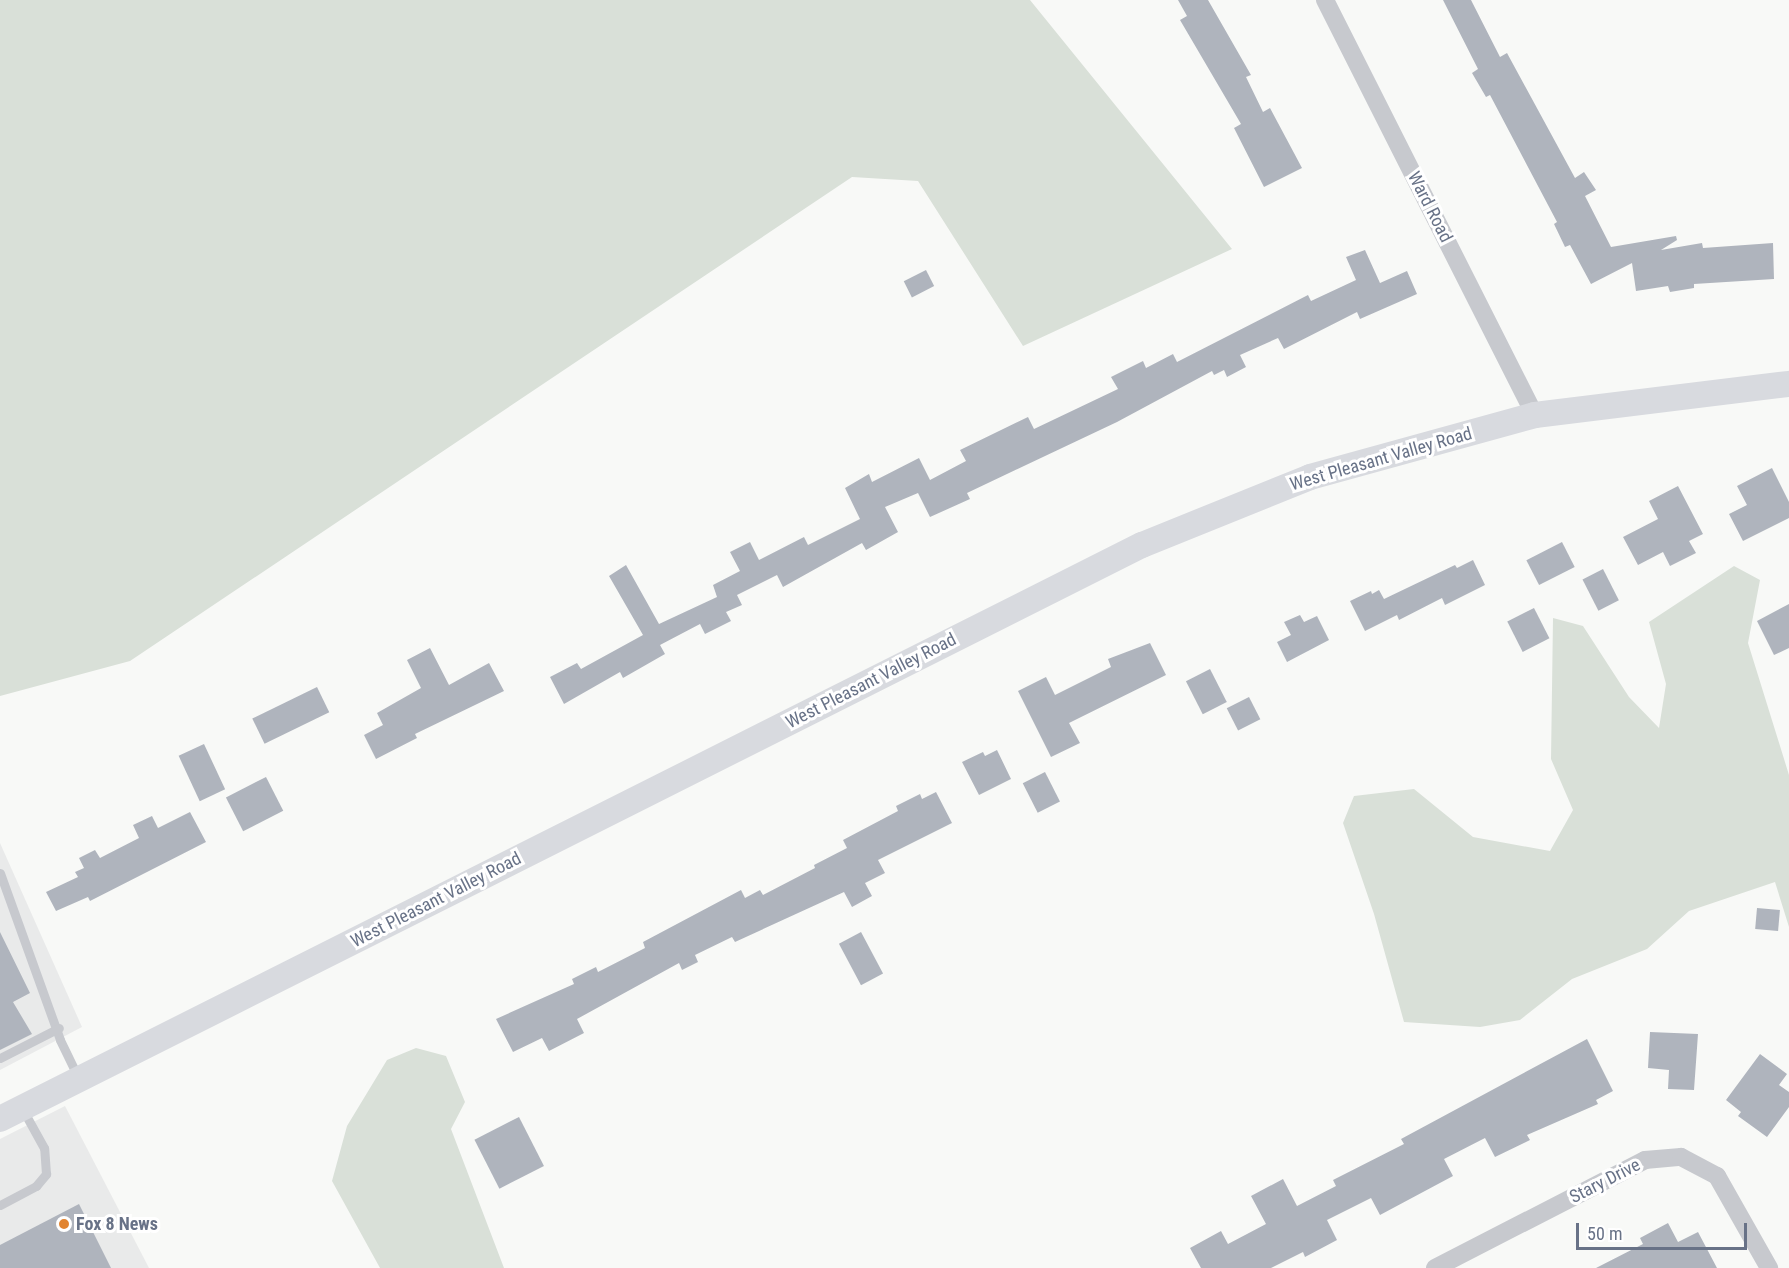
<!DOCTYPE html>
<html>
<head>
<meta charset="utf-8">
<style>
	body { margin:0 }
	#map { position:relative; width:1789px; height:1268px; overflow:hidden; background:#f8f9f7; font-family:"Roboto Condensed",sans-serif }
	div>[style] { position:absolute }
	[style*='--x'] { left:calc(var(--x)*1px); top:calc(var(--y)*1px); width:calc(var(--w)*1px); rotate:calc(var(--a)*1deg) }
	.built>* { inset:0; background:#e9eaea }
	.green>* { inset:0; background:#d9e0d8 }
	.building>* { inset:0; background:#afb4bd; transform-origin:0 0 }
	.service>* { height:9px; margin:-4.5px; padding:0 4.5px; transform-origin:4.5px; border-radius:4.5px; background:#c7c9ce }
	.minor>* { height:18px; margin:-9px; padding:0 9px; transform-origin:9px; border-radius:9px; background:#c7c9ce }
	.secondary>* { height:26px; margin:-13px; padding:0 13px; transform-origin:13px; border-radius:13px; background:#d8dadf }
	.dots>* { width:16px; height:16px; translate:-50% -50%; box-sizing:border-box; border:3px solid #fff; border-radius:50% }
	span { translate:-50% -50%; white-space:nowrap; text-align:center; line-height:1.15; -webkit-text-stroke:6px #fff; paint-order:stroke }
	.street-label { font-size:18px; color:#687287 }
	.poi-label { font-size:18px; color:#687287; font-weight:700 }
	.left { translate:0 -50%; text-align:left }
	.scale { position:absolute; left:1576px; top:1223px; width:171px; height:27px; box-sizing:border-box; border:3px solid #687287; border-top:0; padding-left:8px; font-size:18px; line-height:21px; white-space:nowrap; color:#687287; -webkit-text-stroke:4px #fff; paint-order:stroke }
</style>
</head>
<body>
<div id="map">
	<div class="built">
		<div style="clip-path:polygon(0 843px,82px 1027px,0 1070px)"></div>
		<div style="clip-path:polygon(65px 1106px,149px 1268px,0 1268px,0 1139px)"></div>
	</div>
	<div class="green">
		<div style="clip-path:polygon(0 0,1030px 0,1232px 249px,1023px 346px,918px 181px,852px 177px,130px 661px,0 696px)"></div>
		<div style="clip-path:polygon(1734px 566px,1760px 580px,1748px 643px,1789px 775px,1789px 927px,1775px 882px,1689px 911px,1647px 949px,1572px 979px,1520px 1020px,1480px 1027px,1404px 1022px,1374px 914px,1343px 823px,1354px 796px,1414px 789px,1473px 837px,1550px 851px,1573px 810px,1551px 759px,1553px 618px,1583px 626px,1629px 697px,1659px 728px,1666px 684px,1649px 622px)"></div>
		<div style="clip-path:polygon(416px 1048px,446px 1056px,465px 1102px,451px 1129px,504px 1268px,380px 1268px,332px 1181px,347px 1126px,387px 1060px)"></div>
	</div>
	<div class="building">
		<div style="clip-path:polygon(1178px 0,1208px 0,1251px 75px,1246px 77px,1263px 112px,1270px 108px,1302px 168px,1264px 187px,1234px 128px,1241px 124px,1180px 20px,1187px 16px)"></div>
		<div style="clip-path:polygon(1443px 0,1471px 0,1500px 57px,1507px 53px,1575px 178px,1584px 172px,1596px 190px,1585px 196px,1611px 247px,1676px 236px,1677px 240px,1661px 250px,1702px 243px,1703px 248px,1773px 243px,1774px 279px,1694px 284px,1694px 288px,1670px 292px,1668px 286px,1636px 291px,1632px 263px,1591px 284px,1570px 245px,1565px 247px,1554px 224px,1557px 222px,1490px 95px,1486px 97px,1472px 73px,1478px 69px)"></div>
		<div style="clip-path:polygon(1365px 250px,1380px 283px,1407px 271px,1417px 294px,1360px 319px,1357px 312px,1284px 349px,1278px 338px,1240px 355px,1246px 367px,1227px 377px,1224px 370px,1214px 375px,1212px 371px,1117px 422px,967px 493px,970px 499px,930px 517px,918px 493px,885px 507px,898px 532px,866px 550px,862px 543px,783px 587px,777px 575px,737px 595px,742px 605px,726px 612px,731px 621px,705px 634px,700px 624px,660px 645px,665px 654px,623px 678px,620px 672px,564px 704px,550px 677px,577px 663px,581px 669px,643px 635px,609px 576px,626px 565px,659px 624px,717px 597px,713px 585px,740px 571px,730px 552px,750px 542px,759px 560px,804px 537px,808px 545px,860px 519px,845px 488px,869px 474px,872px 482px,919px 458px,930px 480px,966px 461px,960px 450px,1028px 417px,1034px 429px,1118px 389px,1111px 377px,1143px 361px,1146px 368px,1173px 354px,1177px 362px,1308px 295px,1311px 301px,1356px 280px,1346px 257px)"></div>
		<div style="left:926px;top:270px;width:18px;height:25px;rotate:63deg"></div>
		<div style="clip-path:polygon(1772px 468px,1789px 502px,1789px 518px,1743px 541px,1729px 514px,1747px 505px,1737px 486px)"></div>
		<div style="clip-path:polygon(1678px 486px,1703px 534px,1689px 541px,1696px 553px,1670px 566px,1663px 552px,1638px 565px,1623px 537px,1658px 519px,1649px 501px)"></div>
		<div style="left:1562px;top:542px;width:28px;height:40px;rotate:63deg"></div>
		<div style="clip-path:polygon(1473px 560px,1485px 585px,1445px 605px,1442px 598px,1399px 620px,1397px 615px,1365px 631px,1350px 601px,1371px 591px,1372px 594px,1379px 590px,1384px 599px,1455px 565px,1457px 568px)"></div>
		<div style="left:1603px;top:569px;width:35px;height:23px;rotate:63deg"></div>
		<div style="clip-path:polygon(1789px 604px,1789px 648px,1774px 655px,1757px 621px)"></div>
		<div style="left:1534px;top:608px;width:34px;height:30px;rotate:63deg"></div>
		<div style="clip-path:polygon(1300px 615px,1304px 622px,1317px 616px,1329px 640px,1287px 662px,1277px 642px,1291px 635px,1284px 622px)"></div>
		<div style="clip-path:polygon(1150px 643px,1166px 675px,1069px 723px,1080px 743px,1051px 757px,1018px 691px,1046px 677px,1055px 695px,1111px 667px,1108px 659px)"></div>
		<div style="clip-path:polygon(430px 648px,449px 685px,489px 663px,504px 691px,415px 734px,417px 738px,376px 759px,364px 735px,383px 725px,377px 713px,421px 688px,407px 660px)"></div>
		<div style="left:1210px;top:669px;width:37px;height:27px;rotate:63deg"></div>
		<div style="left:317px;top:687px;width:28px;height:72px;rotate:64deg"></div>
		<div style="left:1249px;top:697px;width:25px;height:25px;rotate:63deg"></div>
		<div style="left:204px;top:744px;width:50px;height:28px;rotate:65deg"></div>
		<div style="clip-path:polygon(997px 750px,1011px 779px,979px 795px,962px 762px,983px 752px,985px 756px)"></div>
		<div style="left:1045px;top:772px;width:33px;height:25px;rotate:63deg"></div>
		<div style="left:266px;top:777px;width:38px;height:45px;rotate:63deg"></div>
		<div style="clip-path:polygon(936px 792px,952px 823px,878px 860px,885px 873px,865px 883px,872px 896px,852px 907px,844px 892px,735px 942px,732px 937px,695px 955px,698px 962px,682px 970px,679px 963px,577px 1019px,584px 1033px,549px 1051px,542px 1038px,513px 1052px,496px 1019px,574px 984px,572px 979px,596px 967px,598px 972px,645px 948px,643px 942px,741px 890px,745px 898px,760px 890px,763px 895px,815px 868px,814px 865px,847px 848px,843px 840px,898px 811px,896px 806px,920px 794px,922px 799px)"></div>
		<div style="clip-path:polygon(190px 812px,206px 842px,90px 901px,88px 897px,56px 911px,46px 892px,78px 877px,75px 872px,84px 868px,79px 858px,95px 850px,100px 858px,139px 838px,133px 825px,152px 816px,158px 828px)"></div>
		<div style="left:1757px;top:908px;width:23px;height:21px;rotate:5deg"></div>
		<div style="clip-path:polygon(0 932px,30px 993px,13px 1002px,32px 1034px,0 1050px)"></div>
		<div style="left:861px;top:932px;width:47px;height:25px;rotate:62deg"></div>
		<div style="clip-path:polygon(1650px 1032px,1698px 1034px,1694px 1090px,1668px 1089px,1669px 1070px,1648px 1068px)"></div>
		<div style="clip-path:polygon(1587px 1039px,1613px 1091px,1596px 1100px,1598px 1104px,1527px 1135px,1530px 1140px,1495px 1157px,1485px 1138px,1444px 1159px,1453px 1176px,1380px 1215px,1371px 1198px,1327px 1220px,1337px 1240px,1305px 1257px,1303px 1252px,1271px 1268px,1201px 1268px,1190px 1248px,1221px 1231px,1228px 1244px,1266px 1224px,1251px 1196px,1283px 1179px,1297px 1206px,1336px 1186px,1333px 1180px,1404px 1144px,1401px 1139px)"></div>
		<div style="clip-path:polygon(1760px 1054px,1787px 1074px,1779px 1085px,1789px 1092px,1789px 1107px,1767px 1137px,1738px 1116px,1741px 1112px,1726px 1100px)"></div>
		<div style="left:519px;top:1117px;width:55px;height:50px;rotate:63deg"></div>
		<div style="clip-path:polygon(79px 1204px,111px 1268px,0 1268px,0 1245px)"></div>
		<div style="clip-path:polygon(1668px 1223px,1678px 1242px,1698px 1232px,1717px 1268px,1596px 1268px,1643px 1244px,1640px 1238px)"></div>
	</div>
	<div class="service">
		<div style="--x:0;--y:873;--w:177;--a:70.2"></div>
		<div style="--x:60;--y:1040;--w:41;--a:64.1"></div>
		<div style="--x:0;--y:1058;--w:66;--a:-27"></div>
		<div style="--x:0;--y:1205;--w:41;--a:-27.8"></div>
		<div style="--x:36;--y:1186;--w:16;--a:-50"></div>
		<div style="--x:46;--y:1174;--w:26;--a:-94"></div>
		<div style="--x:44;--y:1148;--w:43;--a:-118.9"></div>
	</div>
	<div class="minor">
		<div style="--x:1325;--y:0;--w:465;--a:63.2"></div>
		<div style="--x:1435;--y:1268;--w:236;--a:-27.2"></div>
		<div style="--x:1645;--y:1160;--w:36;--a:-5"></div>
		<div style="--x:1681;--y:1157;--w:41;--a:27.8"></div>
		<div style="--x:1717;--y:1176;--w:106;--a:60.5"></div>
	</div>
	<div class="secondary">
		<div style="--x:0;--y:1119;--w:1278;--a:-26.69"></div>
		<div style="--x:1142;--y:545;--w:181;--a:-22"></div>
		<div style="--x:1310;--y:477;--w:233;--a:-15.4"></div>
		<div style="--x:1535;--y:415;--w:256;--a:-7"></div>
	</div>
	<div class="dots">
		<div style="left:64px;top:1224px;background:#e1832f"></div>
	</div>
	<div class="street-label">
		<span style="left:1430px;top:207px;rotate:63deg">Ward Road</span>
		<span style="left:1381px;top:459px;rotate:-16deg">West Pleasant Valley Road</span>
		<span style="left:871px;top:681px;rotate:-27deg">West Pleasant Valley Road</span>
		<span style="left:436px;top:900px;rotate:-27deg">West Pleasant Valley Road</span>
		<span style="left:1605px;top:1181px;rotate:-27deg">Stary Drive</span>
	</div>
	<div class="poi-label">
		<span class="left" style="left:76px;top:1224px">Fox 8 News</span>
	</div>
	<div class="scale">50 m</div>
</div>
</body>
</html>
